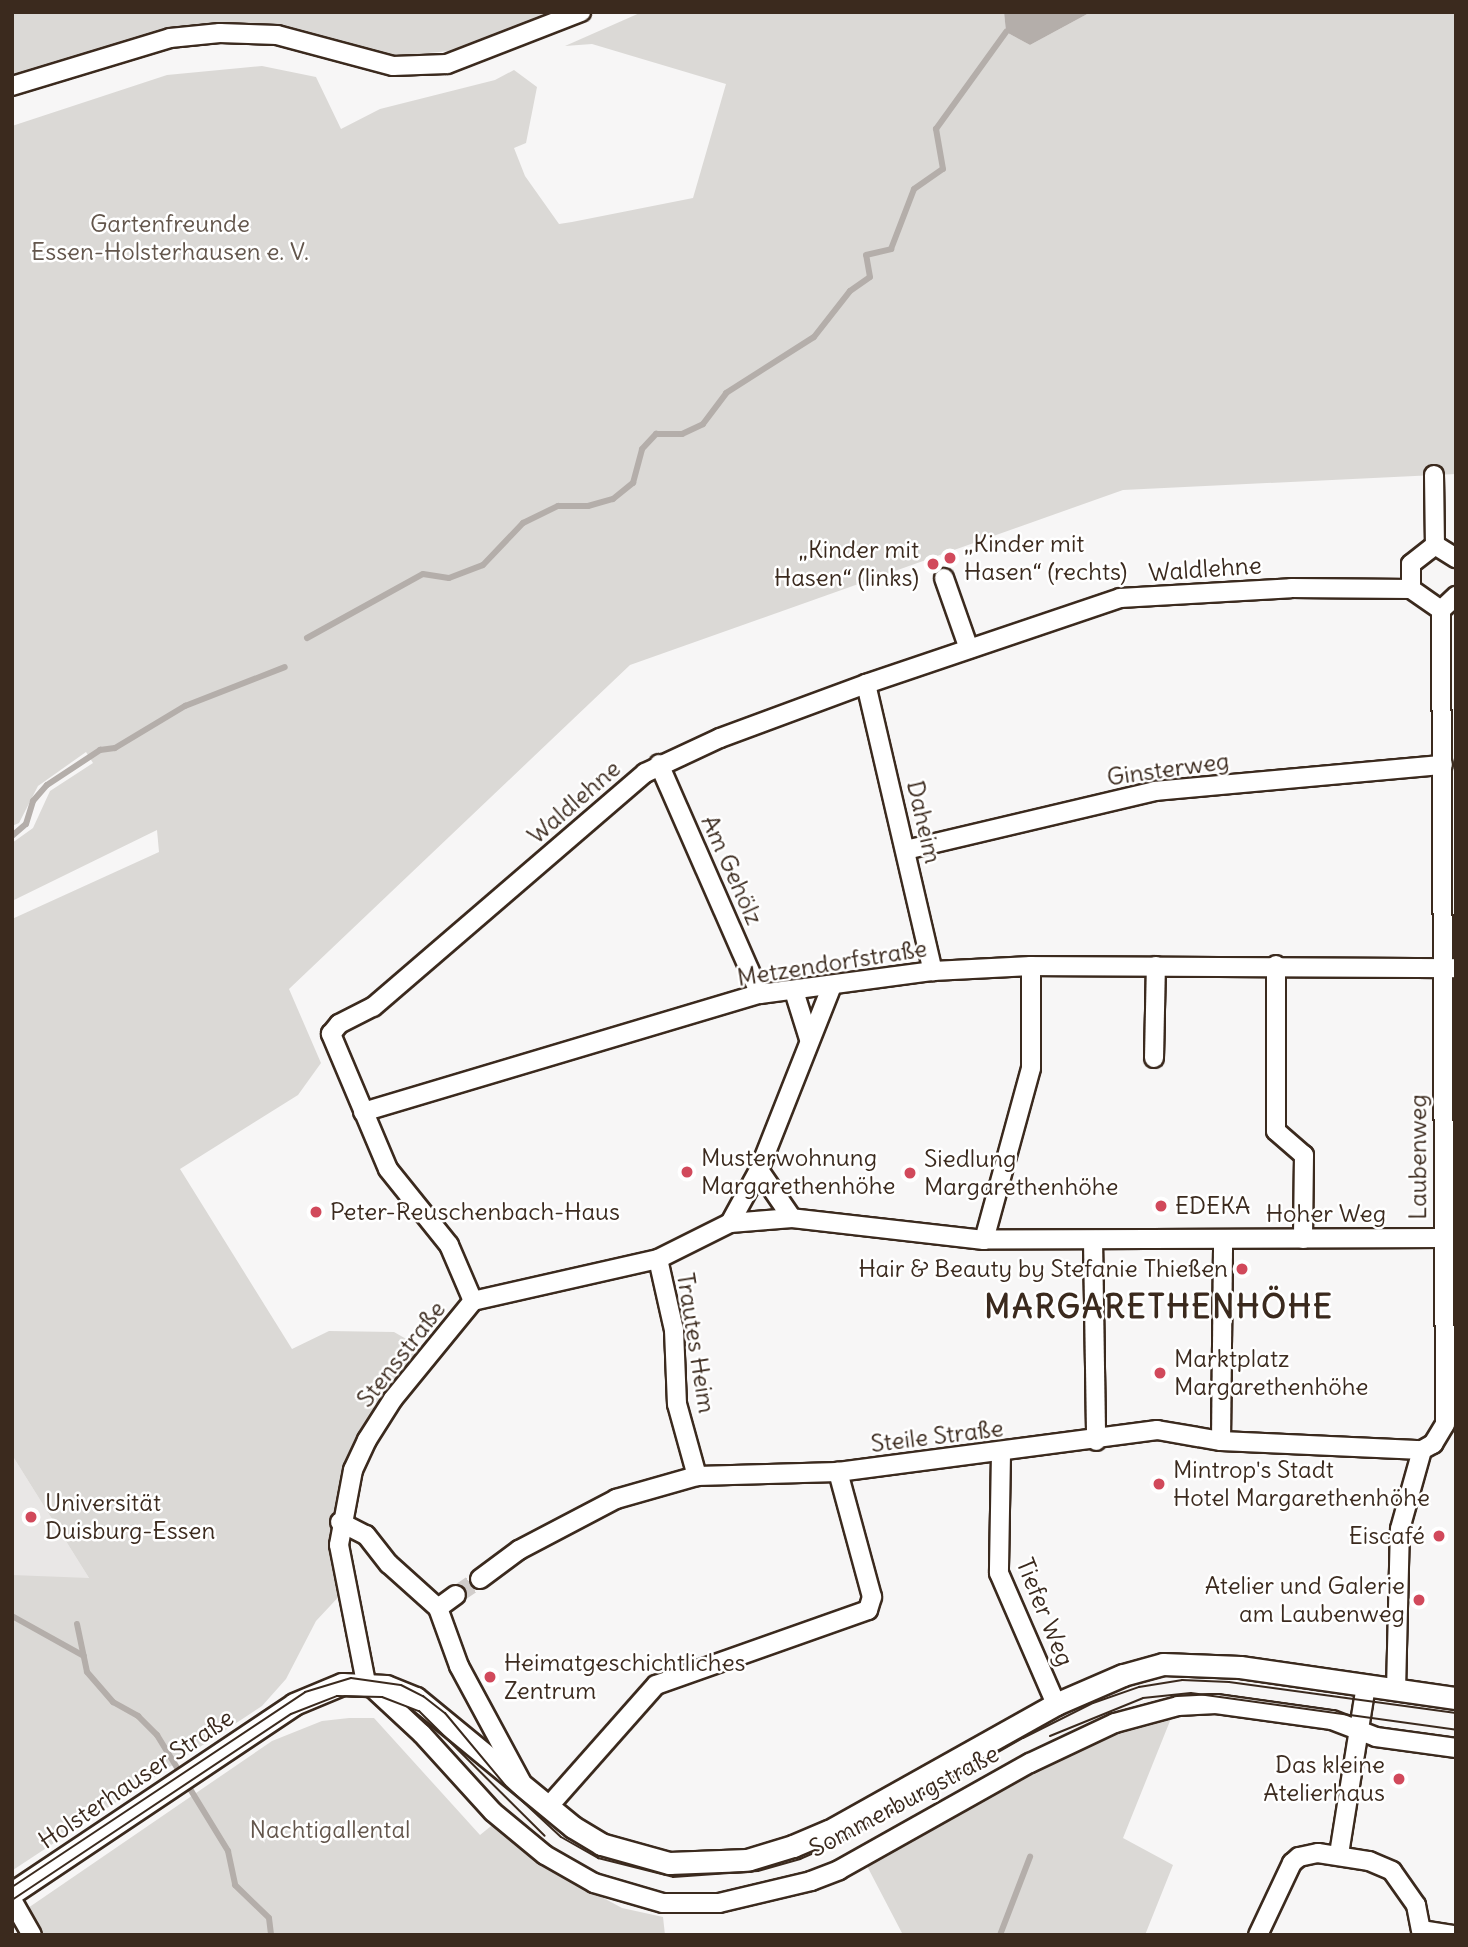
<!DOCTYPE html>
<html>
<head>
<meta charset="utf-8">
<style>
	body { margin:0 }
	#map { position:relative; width:1468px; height:1947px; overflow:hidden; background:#f7f6f6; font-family:Delius,sans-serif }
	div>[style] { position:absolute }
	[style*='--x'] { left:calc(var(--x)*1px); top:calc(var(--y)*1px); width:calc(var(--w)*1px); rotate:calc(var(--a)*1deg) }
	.built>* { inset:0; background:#e9e7e6 }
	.green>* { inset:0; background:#dbd9d6 }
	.water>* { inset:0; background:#b4aeaa }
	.stream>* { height:6px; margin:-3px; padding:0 3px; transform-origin:3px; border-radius:3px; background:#b4aeaa }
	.minor-tunnel>* { height:18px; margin-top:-9px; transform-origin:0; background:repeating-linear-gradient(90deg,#d1cdcb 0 18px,transparent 0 27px) }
	.roads { filter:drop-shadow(2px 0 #3b2a1e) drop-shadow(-2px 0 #3b2a1e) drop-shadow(0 2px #3b2a1e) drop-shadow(0 -2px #3b2a1e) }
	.minor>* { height:18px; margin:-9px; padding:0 9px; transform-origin:9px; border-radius:9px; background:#fff }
	.tertiary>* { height:21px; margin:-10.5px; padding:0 10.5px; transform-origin:10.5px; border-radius:10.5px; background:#fff }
	.tram>* { height:2px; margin:-1px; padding:0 1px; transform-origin:1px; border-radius:1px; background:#3b2a1e }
	.dots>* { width:19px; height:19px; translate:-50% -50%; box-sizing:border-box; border:4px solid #fff; border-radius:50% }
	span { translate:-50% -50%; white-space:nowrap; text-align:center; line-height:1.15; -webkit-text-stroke:5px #fff; paint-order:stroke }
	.park-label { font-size:24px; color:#63564c }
	.poi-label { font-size:24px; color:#3b2a1e }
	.left { translate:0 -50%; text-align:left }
	.right { translate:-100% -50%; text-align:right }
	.street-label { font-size:24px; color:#3b2a1e }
	.district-label { font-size:32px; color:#3b2a1e; font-weight:700; letter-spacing:2px }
	.frame { position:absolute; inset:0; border:14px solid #3b2a1e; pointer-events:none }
</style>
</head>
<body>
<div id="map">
	<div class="built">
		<div style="clip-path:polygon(12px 1455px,89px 1578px,12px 1580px)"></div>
	</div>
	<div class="green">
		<div style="clip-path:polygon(12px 12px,555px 12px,470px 49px,387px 57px,269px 24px,216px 23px,170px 29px,12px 76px)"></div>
		<div style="clip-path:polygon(642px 12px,1004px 12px,1006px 32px,1030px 45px,1091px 12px,1456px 12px,1456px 474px,1123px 490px,630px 665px,289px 989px,321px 1063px,298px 1095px,180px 1169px,292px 1349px,329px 1331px,394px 1332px,429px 1352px,351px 1470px,344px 1591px,316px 1621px,286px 1679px,262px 1706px,13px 1870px,12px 1575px,89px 1578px,12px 1455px,12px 919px,159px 852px,157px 830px,12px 901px,12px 843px,33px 828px,50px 791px,93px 763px,86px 752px,38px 786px,19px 823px,12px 826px,12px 126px,167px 75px,262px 66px,316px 77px,341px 129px,380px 109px,495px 80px,514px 70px,537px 87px,526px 143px,514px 148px,525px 176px,559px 224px,572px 222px,693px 198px,726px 84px,592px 44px,565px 46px)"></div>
		<div style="clip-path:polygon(1174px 1711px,1123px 1838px,1173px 1865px,1145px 1935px,903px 1935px,867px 1866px,1114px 1726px)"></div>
		<div style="clip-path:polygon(349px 1718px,374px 1718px,480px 1835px,496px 1822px,561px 1875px,622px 1908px,663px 1917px,665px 1935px,43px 1935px,28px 1908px,272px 1741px,322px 1721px)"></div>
	</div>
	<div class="water">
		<div style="clip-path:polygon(1004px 12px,1091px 12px,1030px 45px,1006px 32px)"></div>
	</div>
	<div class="stream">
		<div style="--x:307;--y:638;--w:132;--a:-28.9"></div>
		<div style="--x:423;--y:574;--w:26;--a:9"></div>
		<div style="--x:449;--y:578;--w:36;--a:-21"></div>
		<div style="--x:483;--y:565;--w:58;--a:-46.4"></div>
		<div style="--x:523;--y:523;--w:39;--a:-26"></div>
		<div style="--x:558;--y:506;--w:30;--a:0"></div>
		<div style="--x:588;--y:506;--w:26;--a:-16"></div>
		<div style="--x:613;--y:499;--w:26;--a:-39"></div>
		<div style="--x:633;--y:483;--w:35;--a:-75"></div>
		<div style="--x:642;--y:449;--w:21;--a:-47"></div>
		<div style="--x:656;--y:434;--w:26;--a:0"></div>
		<div style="--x:682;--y:434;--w:23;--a:-25"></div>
		<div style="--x:703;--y:424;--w:39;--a:-53"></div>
		<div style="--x:726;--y:393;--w:104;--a:-32.5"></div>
		<div style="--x:814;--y:337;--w:58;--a:-52"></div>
		<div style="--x:850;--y:291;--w:24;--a:-35"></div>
		<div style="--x:870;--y:277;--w:22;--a:-100"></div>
		<div style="--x:866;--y:255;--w:26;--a:-13"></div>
		<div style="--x:891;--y:249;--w:64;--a:-69"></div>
		<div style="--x:914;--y:189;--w:35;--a:-35"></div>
		<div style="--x:943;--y:169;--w:41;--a:-99.9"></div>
		<div style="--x:936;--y:129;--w:120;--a:-54.2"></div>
		<div style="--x:12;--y:836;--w:18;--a:-41"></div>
		<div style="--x:26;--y:824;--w:24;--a:-73"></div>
		<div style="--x:33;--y:801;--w:21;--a:-49"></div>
		<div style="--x:47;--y:785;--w:64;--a:-33.4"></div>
		<div style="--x:100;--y:750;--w:15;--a:-8"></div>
		<div style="--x:115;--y:748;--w:82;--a:-31"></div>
		<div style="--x:185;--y:706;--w:107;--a:-21.3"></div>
		<div style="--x:12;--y:1616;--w:82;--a:29.1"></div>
		<div style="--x:77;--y:1624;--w:49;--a:78.2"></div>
		<div style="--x:87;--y:1672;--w:40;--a:49"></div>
		<div style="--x:113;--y:1702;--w:29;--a:29"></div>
		<div style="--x:138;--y:1716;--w:27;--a:45"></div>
		<div style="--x:157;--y:1735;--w:136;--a:58.5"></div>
		<div style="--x:228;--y:1851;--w:35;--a:78"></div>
		<div style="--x:235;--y:1885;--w:47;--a:44.1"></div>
		<div style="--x:269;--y:1918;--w:17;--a:83"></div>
		<div style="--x:1000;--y:1935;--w:84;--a:-69"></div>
	</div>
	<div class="minor-tunnel">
		<div style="--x:456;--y:1595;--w:29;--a:-34"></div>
	</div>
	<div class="roads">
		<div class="minor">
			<div style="--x:12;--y:86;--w:165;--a:-16.9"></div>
			<div style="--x:170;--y:38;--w:50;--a:-5.7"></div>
			<div style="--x:220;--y:33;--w:57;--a:2"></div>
			<div style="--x:277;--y:35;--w:120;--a:15"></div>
			<div style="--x:393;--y:66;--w:54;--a:-2.1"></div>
			<div style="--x:447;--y:64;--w:144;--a:-21.2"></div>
			<div style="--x:1434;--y:475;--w:70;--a:89.2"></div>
			<div style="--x:944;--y:578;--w:75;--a:70.6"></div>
			<div style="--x:1441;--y:610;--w:37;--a:-145"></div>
			<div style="--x:1411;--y:589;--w:25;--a:-90"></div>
			<div style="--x:1411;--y:564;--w:31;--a:-38"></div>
			<div style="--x:1435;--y:545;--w:25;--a:32"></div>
			<div style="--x:1441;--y:610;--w:21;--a:-43"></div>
			<div style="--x:866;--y:684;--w:295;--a:76.9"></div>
			<div style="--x:659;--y:764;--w:251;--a:66.3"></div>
			<div style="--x:906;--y:850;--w:256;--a:-13.3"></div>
			<div style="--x:1155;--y:791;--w:289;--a:-5.2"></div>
			<div style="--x:1276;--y:965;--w:166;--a:90"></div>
			<div style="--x:1276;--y:1131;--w:37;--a:41"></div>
			<div style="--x:1304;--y:1155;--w:84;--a:90.7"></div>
			<div style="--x:794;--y:991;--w:50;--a:72.6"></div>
			<div style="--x:1154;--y:1058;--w:92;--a:-88.8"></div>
			<div style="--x:363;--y:1112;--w:414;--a:-16.6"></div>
			<div style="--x:760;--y:994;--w:175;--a:-7.6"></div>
			<div style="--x:933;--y:971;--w:98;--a:-2.9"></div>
			<div style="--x:1031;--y:966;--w:425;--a:0.3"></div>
			<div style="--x:759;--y:1170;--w:58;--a:55.5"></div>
			<div style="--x:730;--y:1223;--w:60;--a:-61.3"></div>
			<div style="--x:759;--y:1170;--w:198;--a:-68.4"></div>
			<div style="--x:1443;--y:1238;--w:459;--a:179.8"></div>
			<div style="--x:984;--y:1240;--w:193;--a:-173.5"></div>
			<div style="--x:792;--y:1218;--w:62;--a:175.4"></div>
			<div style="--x:730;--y:1223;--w:80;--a:153.4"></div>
			<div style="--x:658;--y:1259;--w:190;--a:167.2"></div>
			<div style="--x:473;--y:1301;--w:127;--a:129.2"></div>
			<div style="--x:393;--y:1399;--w:49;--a:122.4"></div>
			<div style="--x:367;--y:1440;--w:33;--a:115"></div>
			<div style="--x:353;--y:1470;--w:76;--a:100.6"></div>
			<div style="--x:339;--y:1545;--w:140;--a:78.9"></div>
			<div style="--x:366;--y:1682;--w:76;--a:42.9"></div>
			<div style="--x:422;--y:1734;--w:105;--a:47.7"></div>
			<div style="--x:493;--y:1812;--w:67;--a:39.6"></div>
			<div style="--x:545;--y:1855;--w:56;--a:29.7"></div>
			<div style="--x:594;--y:1883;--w:72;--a:16.2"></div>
			<div style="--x:663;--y:1903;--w:56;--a:0"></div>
			<div style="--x:719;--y:1903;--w:95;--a:-13.4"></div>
			<div style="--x:811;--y:1881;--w:30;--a:-21"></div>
			<div style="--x:839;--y:1870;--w:219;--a:-29.3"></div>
			<div style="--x:1030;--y:1763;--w:94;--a:-25.2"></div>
			<div style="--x:1115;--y:1723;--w:65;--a:-15.1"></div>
			<div style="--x:1178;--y:1706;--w:38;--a:-3"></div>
			<div style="--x:1216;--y:1704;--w:117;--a:7.9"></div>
			<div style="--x:1332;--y:1720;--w:47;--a:21.1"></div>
			<div style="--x:1376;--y:1737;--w:81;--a:7.8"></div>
			<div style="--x:984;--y:1240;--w:178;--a:-74.7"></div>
			<div style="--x:1031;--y:1068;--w:102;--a:-90"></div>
			<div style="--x:1093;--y:1240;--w:201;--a:89.1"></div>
			<div style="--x:658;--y:1259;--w:73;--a:77.3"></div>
			<div style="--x:674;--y:1330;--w:74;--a:87.7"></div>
			<div style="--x:677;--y:1404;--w:75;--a:74.5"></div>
			<div style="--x:473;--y:1301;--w:61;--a:-113.2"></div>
			<div style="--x:449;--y:1245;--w:97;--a:-128.8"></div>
			<div style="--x:388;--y:1169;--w:147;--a:-112.9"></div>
			<div style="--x:331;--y:1034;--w:13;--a:-51"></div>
			<div style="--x:339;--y:1024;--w:38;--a:-27"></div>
			<div style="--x:373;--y:1007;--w:359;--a:-40.7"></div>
			<div style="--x:645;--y:773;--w:83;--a:-25"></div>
			<div style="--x:720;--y:738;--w:156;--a:-20.3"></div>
			<div style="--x:866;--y:684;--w:268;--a:-18.7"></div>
			<div style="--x:1120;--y:598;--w:171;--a:-3.3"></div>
			<div style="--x:1291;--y:588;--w:120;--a:0.5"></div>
			<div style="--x:1221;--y:1441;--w:202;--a:-89.4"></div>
			<div style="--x:1001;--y:1453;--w:120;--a:91"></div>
			<div style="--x:999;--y:1573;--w:143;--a:66.5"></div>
			<div style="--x:340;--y:1522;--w:29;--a:27"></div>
			<div style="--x:366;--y:1535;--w:37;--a:52"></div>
			<div style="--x:389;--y:1564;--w:66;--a:41.9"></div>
			<div style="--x:438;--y:1608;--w:62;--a:70.1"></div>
			<div style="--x:459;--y:1666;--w:131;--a:61.7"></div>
			<div style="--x:480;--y:1579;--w:49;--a:-36.6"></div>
			<div style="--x:519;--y:1550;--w:110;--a:-27.7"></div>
			<div style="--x:616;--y:1499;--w:84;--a:-15.9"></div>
			<div style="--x:697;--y:1476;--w:141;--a:-1.6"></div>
			<div style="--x:838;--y:1472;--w:322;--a:-7.5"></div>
			<div style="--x:1157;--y:1430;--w:65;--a:9.8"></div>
			<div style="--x:1221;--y:1441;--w:201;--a:2.6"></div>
			<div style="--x:438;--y:1608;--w:22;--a:-36"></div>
			<div style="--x:1396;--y:1690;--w:161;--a:-88.6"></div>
			<div style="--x:1400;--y:1529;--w:82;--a:-74.4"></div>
			<div style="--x:1422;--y:1450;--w:13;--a:-29"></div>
			<div style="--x:1433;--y:1444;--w:23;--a:-59"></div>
			<div style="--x:1445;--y:1424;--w:814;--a:-90.28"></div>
			<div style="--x:548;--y:1807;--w:163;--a:-48.5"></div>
			<div style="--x:656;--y:1685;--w:225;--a:-19.5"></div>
			<div style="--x:868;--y:1610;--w:14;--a:-73"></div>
			<div style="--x:872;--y:1597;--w:130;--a:-105.2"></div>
			<div style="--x:1339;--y:1854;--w:171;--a:-80.9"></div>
			<div style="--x:12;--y:1900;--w:40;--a:60.3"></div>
			<div style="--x:1258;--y:1935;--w:80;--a:-64.7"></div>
			<div style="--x:1292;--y:1863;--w:9;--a:-41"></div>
			<div style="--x:1299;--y:1857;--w:19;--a:-12"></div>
			<div style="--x:1318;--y:1853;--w:52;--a:8.9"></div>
			<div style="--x:1369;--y:1861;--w:25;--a:23"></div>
			<div style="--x:1392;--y:1871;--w:42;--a:54.8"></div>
			<div style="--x:1416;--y:1905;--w:25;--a:79"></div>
			<div style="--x:1421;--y:1930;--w:32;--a:9"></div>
		</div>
		<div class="tertiary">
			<div style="--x:12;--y:1893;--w:339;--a:-33.8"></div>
			<div style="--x:294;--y:1704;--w:52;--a:-22.6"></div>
			<div style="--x:342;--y:1684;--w:44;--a:2.6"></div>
			<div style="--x:386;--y:1686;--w:32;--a:22"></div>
			<div style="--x:416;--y:1698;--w:203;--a:39.4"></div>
			<div style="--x:573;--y:1827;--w:33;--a:31"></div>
			<div style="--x:601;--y:1844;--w:71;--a:15.6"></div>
			<div style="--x:669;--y:1863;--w:78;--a:-2.2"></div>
			<div style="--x:747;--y:1860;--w:48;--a:-16.9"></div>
			<div style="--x:793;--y:1846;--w:39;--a:-23"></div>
			<div style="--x:829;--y:1831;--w:260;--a:-29.2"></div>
			<div style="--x:1056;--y:1704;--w:73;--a:-23.4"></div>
			<div style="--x:1123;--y:1675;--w:41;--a:-15.4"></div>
			<div style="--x:1163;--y:1664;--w:77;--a:2.2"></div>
			<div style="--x:1240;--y:1667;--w:218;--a:8.2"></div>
		</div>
	</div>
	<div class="tram">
		<div style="--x:1050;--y:1736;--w:100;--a:-22.2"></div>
		<div style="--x:1143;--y:1698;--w:48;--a:-5.9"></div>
		<div style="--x:1191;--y:1693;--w:268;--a:7.9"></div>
		<div style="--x:12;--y:1887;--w:352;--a:-33.6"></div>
		<div style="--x:305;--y:1692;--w:48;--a:-16.9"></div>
		<div style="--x:351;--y:1678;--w:50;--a:8"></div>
		<div style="--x:401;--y:1685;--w:25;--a:27"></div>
		<div style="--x:423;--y:1696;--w:28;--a:38"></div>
		<div style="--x:445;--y:1713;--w:94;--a:50.2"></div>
		<div style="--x:505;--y:1785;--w:76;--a:42.9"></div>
		<div style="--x:561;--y:1837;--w:43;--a:29.6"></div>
		<div style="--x:598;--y:1858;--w:77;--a:14.2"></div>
		<div style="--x:673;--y:1877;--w:85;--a:-4"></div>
		<div style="--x:758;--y:1871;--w:44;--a:-15.9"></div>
		<div style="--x:800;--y:1859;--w:48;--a:-23.4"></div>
		<div style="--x:844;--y:1840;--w:206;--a:-29.7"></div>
		<div style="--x:1023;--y:1738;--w:78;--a:-26.6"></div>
		<div style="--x:1093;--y:1703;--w:49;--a:-19.2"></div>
		<div style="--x:1139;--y:1687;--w:44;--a:-9.2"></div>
		<div style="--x:1182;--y:1680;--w:47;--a:2.4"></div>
		<div style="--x:1229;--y:1682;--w:229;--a:7.8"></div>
		<div style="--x:12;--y:1900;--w:335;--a:-33.7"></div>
		<div style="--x:291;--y:1714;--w:49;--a:-21.4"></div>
		<div style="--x:337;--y:1696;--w:45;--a:1.3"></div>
		<div style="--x:382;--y:1697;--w:40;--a:21"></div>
		<div style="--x:419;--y:1711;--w:177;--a:44.8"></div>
	</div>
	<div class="dots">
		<div style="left:950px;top:558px;background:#d1495b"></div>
		<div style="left:933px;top:564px;background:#d1495b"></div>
		<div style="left:687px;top:1172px;background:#d1495b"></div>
		<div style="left:910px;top:1173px;background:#d1495b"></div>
		<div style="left:1161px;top:1206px;background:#d1495b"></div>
		<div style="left:316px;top:1212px;background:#d1495b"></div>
		<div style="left:1242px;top:1269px;background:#d1495b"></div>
		<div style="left:1160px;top:1373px;background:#d1495b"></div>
		<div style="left:1159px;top:1484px;background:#d1495b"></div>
		<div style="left:31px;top:1517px;background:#d1495b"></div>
		<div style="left:1439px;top:1536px;background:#d1495b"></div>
		<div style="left:1419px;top:1600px;background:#d1495b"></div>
		<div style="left:490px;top:1677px;background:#d1495b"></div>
		<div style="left:1399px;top:1779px;background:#d1495b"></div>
	</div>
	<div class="park-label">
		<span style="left:170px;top:238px">Gartenfreunde<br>Essen-Holsterhausen e. V.</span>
		<span style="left:330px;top:1830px">Nachtigallental</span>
	</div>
	<div class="poi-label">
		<span class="left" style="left:964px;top:558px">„Kinder mit<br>Hasen“ (rechts)</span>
		<span class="right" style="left:919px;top:564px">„Kinder mit<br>Hasen“ (links)</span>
		<span class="left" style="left:701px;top:1172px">Musterwohnung<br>Margarethenhöhe</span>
		<span class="left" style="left:924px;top:1173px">Siedlung<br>Margarethenhöhe</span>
		<span class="left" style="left:1175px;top:1206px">EDEKA</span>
		<span class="left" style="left:330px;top:1212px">Peter-Reuschenbach-Haus</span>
		<span class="right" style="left:1228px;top:1269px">Hair &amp; Beauty by Stefanie Thießen</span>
		<span class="left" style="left:1174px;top:1373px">Marktplatz<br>Margarethenhöhe</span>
		<span class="left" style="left:1173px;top:1484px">Mintrop's Stadt<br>Hotel Margarethenhöhe</span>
		<span class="left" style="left:45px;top:1517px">Universität<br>Duisburg-Essen</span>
		<span class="right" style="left:1425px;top:1536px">Eiscafé</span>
		<span class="right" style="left:1405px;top:1600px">Atelier und Galerie<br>am Laubenweg</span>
		<span class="left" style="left:504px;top:1677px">Heimatgeschichtliches<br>Zentrum</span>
		<span class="right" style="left:1385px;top:1779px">Das kleine<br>Atelierhaus</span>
	</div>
	<div class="street-label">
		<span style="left:1205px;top:569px;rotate:-4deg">Waldlehne</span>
		<span style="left:1168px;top:769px;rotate:-8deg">Ginsterweg</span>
		<span style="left:574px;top:802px;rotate:-41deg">Waldlehne</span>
		<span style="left:924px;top:822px;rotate:77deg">Daheim</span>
		<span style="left:732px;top:870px;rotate:66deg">Am Gehölz</span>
		<span style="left:832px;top:963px;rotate:-9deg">Metzendorfstraße</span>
		<span style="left:1418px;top:1157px;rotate:-90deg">Laubenweg</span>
		<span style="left:1326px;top:1214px">Hoher Weg</span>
		<span style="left:696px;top:1343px;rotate:81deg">Trautes Heim</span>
		<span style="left:401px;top:1354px;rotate:-52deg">Stensstraße</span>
		<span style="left:937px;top:1436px;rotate:-7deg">Steile Straße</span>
		<span style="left:1045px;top:1612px;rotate:68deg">Tiefer Weg</span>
		<span style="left:136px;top:1779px;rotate:-34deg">Holsterhauser Straße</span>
		<span style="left:904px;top:1801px;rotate:-28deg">Sommerburgstraße</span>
	</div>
	<div class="district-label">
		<span style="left:1159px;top:1307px">MARGARETHENHÖHE</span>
	</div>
	<div class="frame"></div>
</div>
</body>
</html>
